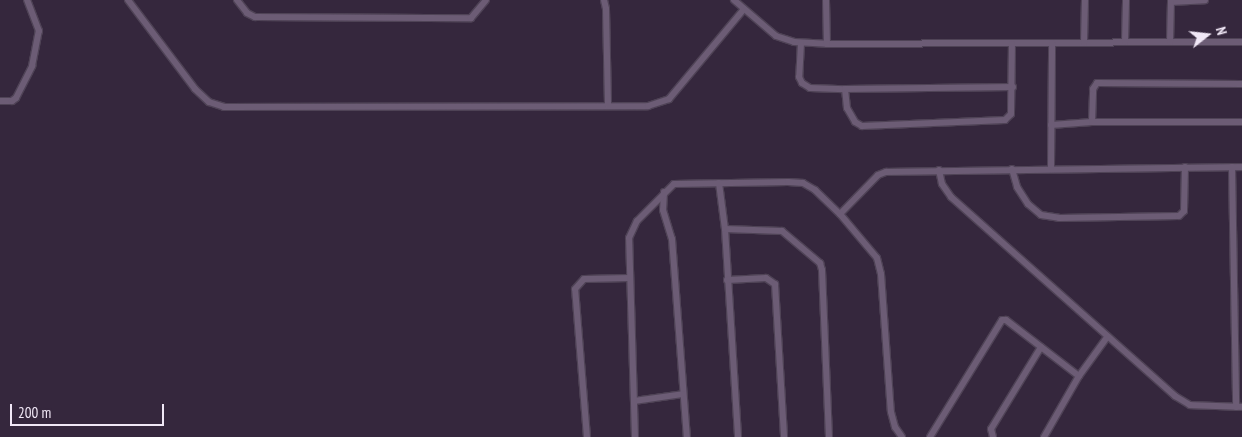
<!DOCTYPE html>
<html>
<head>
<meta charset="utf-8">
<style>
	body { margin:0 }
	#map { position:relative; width:1242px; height:437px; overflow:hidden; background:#35273d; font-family:"PT Sans Narrow",sans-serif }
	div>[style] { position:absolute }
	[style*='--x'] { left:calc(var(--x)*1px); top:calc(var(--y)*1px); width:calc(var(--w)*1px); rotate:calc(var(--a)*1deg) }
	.roads { filter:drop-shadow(1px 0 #4f4356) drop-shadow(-1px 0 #4f4356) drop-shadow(0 1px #4f4356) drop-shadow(0 -1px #4f4356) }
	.minor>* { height:6px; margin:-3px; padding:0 3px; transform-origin:3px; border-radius:3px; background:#6c5c75 }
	span { translate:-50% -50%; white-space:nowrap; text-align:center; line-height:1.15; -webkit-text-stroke:4px #35273d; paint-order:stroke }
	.north { position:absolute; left:1182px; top:10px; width:50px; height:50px; -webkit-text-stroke:4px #35273d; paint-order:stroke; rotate:74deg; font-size:14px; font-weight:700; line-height:20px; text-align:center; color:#f0e7f6 }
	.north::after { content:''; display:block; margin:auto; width:18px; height:22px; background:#f0e7f6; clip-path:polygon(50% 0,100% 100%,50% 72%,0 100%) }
	.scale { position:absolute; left:10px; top:404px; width:154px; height:22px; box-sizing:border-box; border:2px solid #f0e7f6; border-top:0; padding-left:6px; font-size:15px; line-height:18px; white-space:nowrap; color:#f0e7f6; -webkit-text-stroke:4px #35273d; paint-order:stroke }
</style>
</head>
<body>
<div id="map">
	<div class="roads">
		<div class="minor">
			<div style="--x:128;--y:0;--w:111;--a:53"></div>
			<div style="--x:195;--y:89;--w:19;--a:43"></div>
			<div style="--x:209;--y:102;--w:16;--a:18"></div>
			<div style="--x:224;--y:107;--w:424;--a:-0.1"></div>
			<div style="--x:648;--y:106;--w:22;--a:-18"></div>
			<div style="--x:669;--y:99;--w:117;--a:-50.2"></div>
			<div style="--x:237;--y:0;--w:16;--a:52"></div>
			<div style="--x:247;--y:13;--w:9;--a:27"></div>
			<div style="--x:255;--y:17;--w:216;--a:0.3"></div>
			<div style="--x:471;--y:18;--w:23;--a:-50"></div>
			<div style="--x:604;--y:0;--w:9;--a:77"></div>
			<div style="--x:606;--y:9;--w:97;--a:88.8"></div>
			<div style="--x:734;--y:0;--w:55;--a:40.6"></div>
			<div style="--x:776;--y:36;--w:19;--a:18"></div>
			<div style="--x:794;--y:42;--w:33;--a:3"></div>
			<div style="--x:827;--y:44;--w:415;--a:-0.3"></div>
			<div style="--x:826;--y:0;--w:44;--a:88.7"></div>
			<div style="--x:1171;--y:2;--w:34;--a:-3"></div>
			<div style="--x:1125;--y:42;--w:42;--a:-88.6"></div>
			<div style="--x:1170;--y:42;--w:42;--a:-88.6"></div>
			<div style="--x:801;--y:43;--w:34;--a:93"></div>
			<div style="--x:799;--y:77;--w:7;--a:63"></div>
			<div style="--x:802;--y:83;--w:9;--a:32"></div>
			<div style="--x:810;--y:88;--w:35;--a:2"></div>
			<div style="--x:845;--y:89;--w:19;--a:84"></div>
			<div style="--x:847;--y:108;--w:16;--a:60"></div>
			<div style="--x:855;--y:122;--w:8;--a:30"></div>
			<div style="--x:862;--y:126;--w:143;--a:-2.4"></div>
			<div style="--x:1005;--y:120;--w:8;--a:-45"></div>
			<div style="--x:1011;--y:114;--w:70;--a:-89.2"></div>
			<div style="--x:1084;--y:43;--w:43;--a:-88.7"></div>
			<div style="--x:845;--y:89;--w:168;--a:-0.7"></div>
			<div style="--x:0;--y:101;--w:12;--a:0"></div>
			<div style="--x:12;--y:101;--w:5;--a:-37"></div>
			<div style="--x:16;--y:98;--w:36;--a:-63"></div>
			<div style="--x:32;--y:66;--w:36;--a:-79"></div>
			<div style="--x:39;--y:31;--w:33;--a:-111"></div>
			<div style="--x:1092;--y:122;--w:33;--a:-88"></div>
			<div style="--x:1093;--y:89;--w:7;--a:-56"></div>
			<div style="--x:1097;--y:83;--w:145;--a:0.4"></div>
			<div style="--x:1051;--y:125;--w:41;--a:-4.2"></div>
			<div style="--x:1092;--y:122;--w:150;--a:0"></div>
			<div style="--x:1232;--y:167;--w:240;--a:89"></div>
			<div style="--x:1051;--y:168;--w:125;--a:-89.5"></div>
			<div style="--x:1012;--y:169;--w:19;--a:74"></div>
			<div style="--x:1017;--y:187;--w:20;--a:57"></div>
			<div style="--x:1028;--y:204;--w:17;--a:40"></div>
			<div style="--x:1041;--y:215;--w:18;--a:9"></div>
			<div style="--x:1059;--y:218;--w:120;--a:-1"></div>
			<div style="--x:1179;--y:216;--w:7;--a:-45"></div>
			<div style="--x:1184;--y:211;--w:44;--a:-88.7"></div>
			<div style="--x:939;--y:170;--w:14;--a:78"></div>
			<div style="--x:942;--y:184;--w:16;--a:55"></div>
			<div style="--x:951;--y:197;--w:300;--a:41.6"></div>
			<div style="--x:1175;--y:396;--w:17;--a:31"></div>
			<div style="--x:1190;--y:405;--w:52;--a:2.2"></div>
			<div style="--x:719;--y:183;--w:46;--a:82.6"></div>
			<div style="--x:725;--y:229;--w:208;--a:86.4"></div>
			<div style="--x:664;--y:192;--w:18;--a:93"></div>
			<div style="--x:663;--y:210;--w:30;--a:73"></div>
			<div style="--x:672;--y:239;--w:199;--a:85.7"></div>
			<div style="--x:840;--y:214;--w:54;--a:-45.7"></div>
			<div style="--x:878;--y:175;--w:9;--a:-21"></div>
			<div style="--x:886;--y:172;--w:356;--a:-0.8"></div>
			<div style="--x:725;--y:229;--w:57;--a:2"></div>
			<div style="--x:782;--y:231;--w:50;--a:40.1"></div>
			<div style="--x:820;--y:263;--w:7;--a:74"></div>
			<div style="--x:822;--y:270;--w:167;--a:87.6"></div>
			<div style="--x:727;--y:280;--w:39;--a:-3"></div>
			<div style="--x:766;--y:278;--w:11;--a:34"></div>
			<div style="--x:775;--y:284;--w:153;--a:86.6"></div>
			<div style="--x:634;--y:401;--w:49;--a:-8.1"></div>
			<div style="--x:587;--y:437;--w:148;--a:-94.6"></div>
			<div style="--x:575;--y:289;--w:13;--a:-48"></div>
			<div style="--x:584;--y:279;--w:45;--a:-1.3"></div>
			<div style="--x:635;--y:437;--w:199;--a:-91.7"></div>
			<div style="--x:629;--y:238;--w:19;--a:-65"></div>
			<div style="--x:637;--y:221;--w:52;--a:-45"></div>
			<div style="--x:674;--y:184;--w:114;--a:-1"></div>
			<div style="--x:788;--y:182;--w:15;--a:4"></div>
			<div style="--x:803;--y:183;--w:14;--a:30"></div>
			<div style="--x:815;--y:190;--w:35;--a:44"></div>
			<div style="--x:840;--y:214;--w:57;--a:49.9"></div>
			<div style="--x:877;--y:258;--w:16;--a:76"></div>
			<div style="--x:881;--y:274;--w:138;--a:85.9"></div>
			<div style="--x:891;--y:412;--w:16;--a:75"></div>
			<div style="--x:895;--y:427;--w:12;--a:55"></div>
			<div style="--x:930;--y:437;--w:137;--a:-58.4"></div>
			<div style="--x:1002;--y:320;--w:4;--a:0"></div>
			<div style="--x:1006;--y:320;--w:92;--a:37.5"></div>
			<div style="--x:993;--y:437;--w:8;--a:-104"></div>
			<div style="--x:991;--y:429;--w:96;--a:-58.6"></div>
			<div style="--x:1044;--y:437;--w:70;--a:-60.2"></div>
			<div style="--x:1079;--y:376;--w:49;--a:-54.1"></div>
		</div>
	</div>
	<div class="north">N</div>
	<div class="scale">200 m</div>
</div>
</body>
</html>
